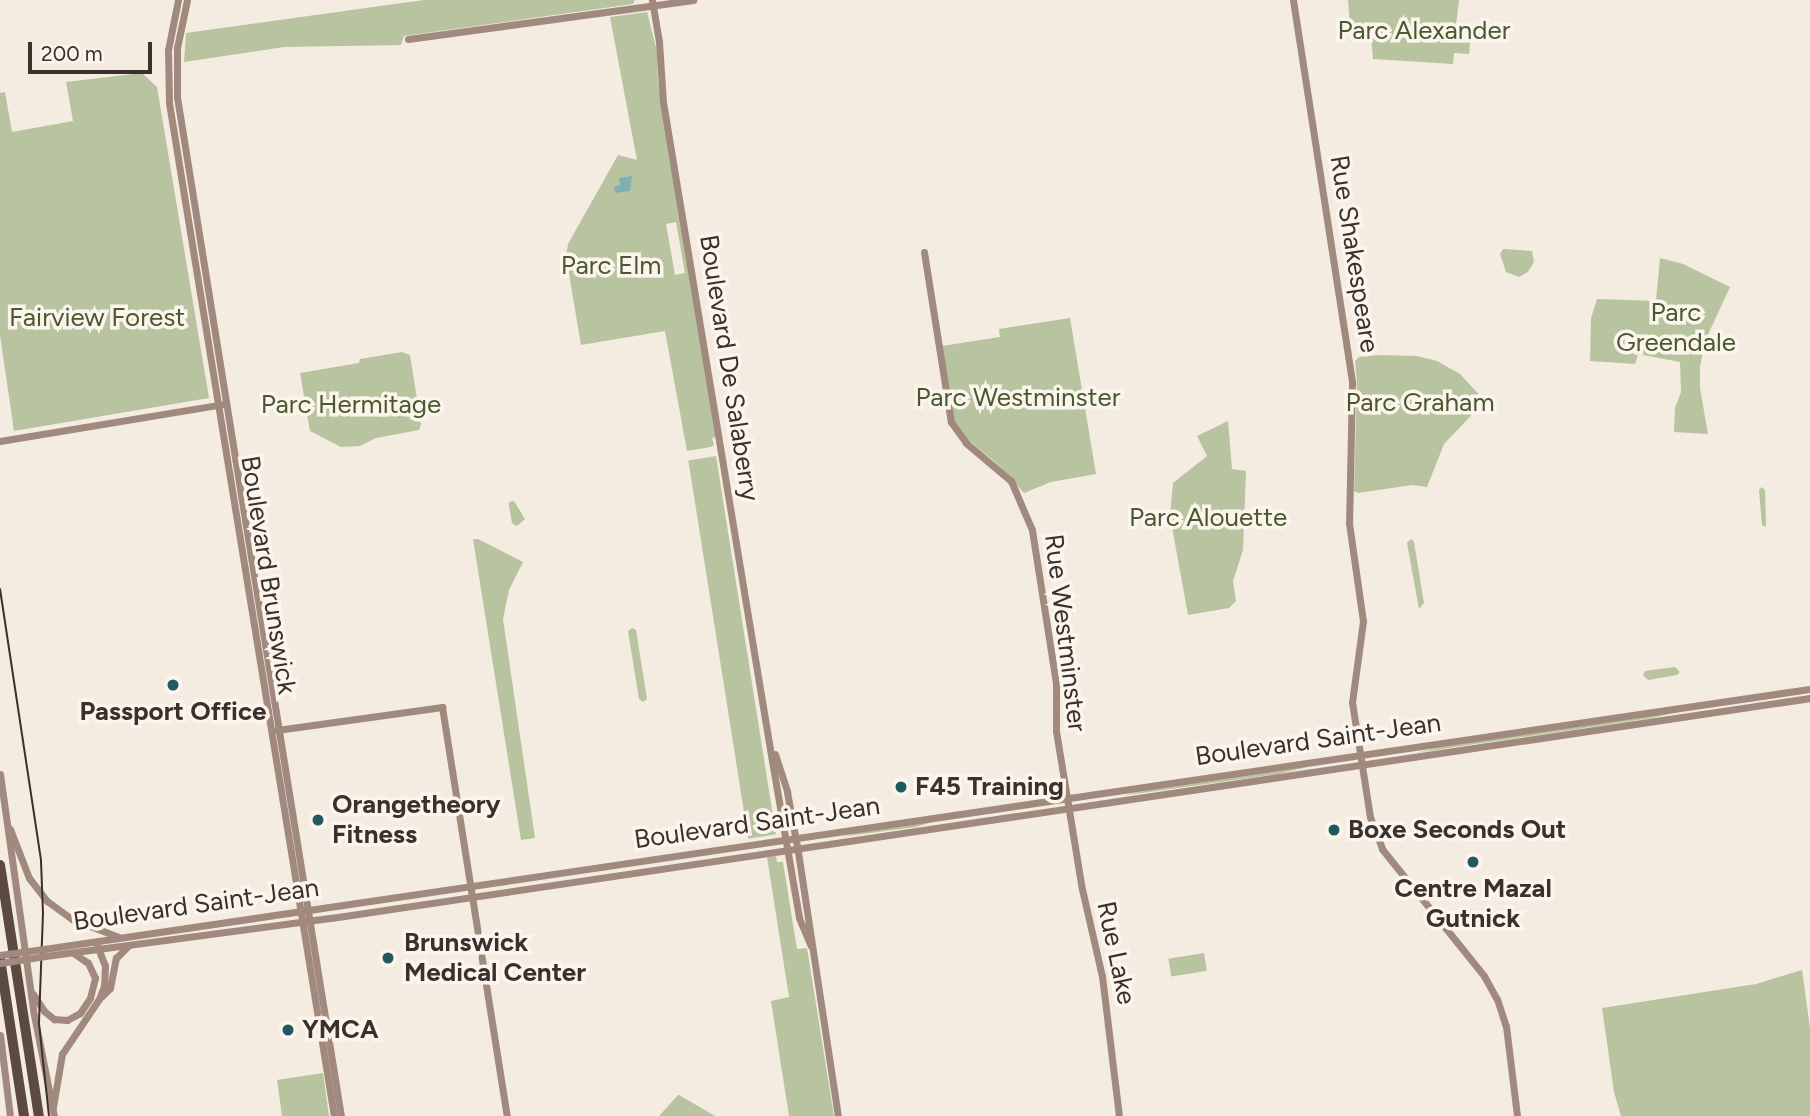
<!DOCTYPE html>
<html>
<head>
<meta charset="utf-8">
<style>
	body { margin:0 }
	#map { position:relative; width:1810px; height:1116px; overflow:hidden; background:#f4ebe1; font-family:Figtree,sans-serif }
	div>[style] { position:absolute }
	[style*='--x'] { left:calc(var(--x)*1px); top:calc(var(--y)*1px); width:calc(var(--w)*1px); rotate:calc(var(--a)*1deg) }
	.green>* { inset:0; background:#b8c4a0; transform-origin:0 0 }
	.water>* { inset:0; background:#7fb0b2 }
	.secondary>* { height:7px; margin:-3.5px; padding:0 3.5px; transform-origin:3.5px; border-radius:3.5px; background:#a18a7d }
	.highway>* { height:10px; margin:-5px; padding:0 5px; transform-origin:5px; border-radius:5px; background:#5c4a42 }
	.tram>* { height:2px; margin:-1px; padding:0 1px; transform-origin:1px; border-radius:1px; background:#3b302b }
	.secondary-bridge>* { height:7px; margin:-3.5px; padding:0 3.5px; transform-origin:3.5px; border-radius:3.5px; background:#a18a7d }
	.dots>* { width:19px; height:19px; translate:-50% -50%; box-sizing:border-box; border:4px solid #fbf5ee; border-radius:50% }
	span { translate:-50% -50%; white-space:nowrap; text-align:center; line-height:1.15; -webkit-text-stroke:7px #fbf5ee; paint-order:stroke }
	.park-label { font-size:26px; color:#4a5a2e }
	.street-label { font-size:26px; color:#3b302b }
	.poi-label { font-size:26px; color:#3b302b; font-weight:700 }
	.left { translate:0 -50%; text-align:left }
	.scale { position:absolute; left:28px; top:42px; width:124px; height:32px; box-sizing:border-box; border:4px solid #3b302b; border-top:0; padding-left:9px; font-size:21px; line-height:24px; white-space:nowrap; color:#3b302b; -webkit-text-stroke:5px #fbf5ee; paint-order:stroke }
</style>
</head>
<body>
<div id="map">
	<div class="green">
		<div style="clip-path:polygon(424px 0,635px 0,633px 4px,404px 36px,401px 45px,284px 47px,184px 62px,186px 33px)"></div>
		<div style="clip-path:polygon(1348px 0,1459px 0,1455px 34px,1471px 35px,1469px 54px,1454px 53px,1453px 64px,1373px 59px,1371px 37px,1351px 38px)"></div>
		<div style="clip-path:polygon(evenodd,647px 12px,657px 51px,658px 81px,716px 437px,712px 438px,714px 445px,711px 447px,687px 451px,665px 331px,581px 345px,566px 256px,568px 244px,618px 155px,637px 160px,610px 17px,647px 12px,676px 222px,685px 273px,675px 275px,666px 224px,676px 222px)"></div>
		<div style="clip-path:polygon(142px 73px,157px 87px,209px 398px,14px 431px,0 335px,0 93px,5px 92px,12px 132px,73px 121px,66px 82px)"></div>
		<div style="clip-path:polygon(1503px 249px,1532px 251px,1534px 262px,1528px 272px,1519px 277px,1506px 272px,1500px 254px)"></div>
		<div style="clip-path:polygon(1660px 258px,1683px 264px,1730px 287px,1706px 339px,1700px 366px,1700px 388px,1708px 434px,1674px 432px,1675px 408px,1681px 392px,1680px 362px,1638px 354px,1635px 364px,1590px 361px,1591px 318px,1597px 299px,1656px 301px)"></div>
		<div style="clip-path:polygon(1070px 318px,1096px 474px,1051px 482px,1024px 493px,996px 463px,965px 437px,952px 418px,942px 346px,1000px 337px,999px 329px)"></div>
		<div style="clip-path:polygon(402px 352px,410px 355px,421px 424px,419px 430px,376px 438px,360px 446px,341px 447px,310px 431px,300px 373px,359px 363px,360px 359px)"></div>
		<div style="clip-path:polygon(1377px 355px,1417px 356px,1437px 361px,1460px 374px,1485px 401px,1444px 444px,1427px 487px,1412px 485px,1358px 493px,1354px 491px,1357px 382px,1355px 361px,1359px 357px)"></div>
		<div style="clip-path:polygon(1228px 421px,1232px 469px,1246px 471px,1243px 550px,1233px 581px,1236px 601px,1229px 608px,1188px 615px,1170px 516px,1173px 483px,1207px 456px,1197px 436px)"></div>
		<div style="left:716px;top:456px;width:383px;height:28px;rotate:81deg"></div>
		<div style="clip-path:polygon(1762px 487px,1765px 490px,1766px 527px,1762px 525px,1759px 490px)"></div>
		<div style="clip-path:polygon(514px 501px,525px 519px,517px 526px,512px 523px,509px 506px,509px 502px)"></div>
		<div style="clip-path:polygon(473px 539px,478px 539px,523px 562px,509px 590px,503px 619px,535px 838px,521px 840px)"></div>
		<div style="clip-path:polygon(1411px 539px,1414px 542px,1424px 603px,1419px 609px,1407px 543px)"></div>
		<div style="clip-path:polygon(632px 628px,636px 630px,647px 699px,643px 702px,639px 699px,628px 631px)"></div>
		<div style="clip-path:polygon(1675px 667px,1680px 672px,1677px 675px,1648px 680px,1643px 675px,1645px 671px)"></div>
		<div style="clip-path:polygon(1683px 711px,1652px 718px,1415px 753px,1441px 747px)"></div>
		<div style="clip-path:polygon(1308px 767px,1278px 774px,1121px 796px,1144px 791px)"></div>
		<div style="clip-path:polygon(932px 822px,916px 827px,840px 837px,868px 831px)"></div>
		<div style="clip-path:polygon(776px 856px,777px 862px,783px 862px,797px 949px,807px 948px,834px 1116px,789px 1116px,771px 1001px,789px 997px,767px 857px)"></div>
		<div style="left:1204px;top:953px;width:18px;height:36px;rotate:81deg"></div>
		<div style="clip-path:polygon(1802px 970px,1810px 1028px,1810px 1116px,1621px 1116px,1614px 1092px,1602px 1008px,1756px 984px)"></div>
		<div style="clip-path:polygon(323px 1073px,329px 1116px,282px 1116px,277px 1080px)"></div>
		<div style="clip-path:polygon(678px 1095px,679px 1095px,715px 1116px,659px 1116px)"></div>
	</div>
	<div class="water">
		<div style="clip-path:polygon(632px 176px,630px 191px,615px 193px,614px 187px,620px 185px,619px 178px)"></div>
	</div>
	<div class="secondary">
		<div style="--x:178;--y:0;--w:51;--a:101.3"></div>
		<div style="--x:168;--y:50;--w:53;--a:88.9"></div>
		<div style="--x:169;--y:103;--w:1026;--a:80.75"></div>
		<div style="--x:187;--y:0;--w:49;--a:101.8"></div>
		<div style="--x:177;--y:48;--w:49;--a:90"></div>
		<div style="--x:177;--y:97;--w:1032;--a:80.86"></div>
		<div style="--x:652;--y:0;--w:43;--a:80.5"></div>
		<div style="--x:659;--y:42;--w:60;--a:86.2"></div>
		<div style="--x:663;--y:102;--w:668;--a:80.61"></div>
		<div style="--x:772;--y:761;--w:159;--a:80.2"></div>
		<div style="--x:799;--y:918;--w:30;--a:67"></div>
		<div style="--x:1293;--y:0;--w:388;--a:81.2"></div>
		<div style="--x:1352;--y:383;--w:140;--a:91.2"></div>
		<div style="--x:1349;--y:523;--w:99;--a:81.9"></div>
		<div style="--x:1363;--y:621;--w:82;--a:97.7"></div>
		<div style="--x:1352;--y:702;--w:116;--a:81.1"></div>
		<div style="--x:1370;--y:817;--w:34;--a:69"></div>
		<div style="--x:1382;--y:849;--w:163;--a:51.2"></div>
		<div style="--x:1484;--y:976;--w:26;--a:61"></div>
		<div style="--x:1497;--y:999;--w:28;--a:72"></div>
		<div style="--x:1506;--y:1026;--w:91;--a:83"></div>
		<div style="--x:408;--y:39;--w:288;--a:-7.8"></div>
		<div style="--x:924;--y:252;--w:172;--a:81"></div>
		<div style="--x:951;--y:422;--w:26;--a:54"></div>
		<div style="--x:966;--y:443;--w:59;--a:40.2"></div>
		<div style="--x:1011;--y:481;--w:53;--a:66.8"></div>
		<div style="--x:1032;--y:530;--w:155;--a:81.1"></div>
		<div style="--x:1056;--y:683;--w:48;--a:90"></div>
		<div style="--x:1056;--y:731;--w:160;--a:80.7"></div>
		<div style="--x:1082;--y:889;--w:89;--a:77.1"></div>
		<div style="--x:1102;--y:976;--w:141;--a:83.1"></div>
		<div style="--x:0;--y:441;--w:226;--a:-9.4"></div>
		<div style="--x:277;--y:730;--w:167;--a:-7.9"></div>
		<div style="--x:442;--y:707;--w:414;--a:81"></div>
		<div style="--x:775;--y:754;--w:40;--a:72"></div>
		<div style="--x:787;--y:792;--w:61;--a:79.6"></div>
		<div style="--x:798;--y:852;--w:267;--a:81.4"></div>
		<div style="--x:0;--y:774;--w:238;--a:82"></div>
		<div style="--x:33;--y:1010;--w:108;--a:78.8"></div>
		<div style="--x:10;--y:829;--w:53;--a:68.8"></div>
		<div style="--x:29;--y:878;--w:29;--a:52"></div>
		<div style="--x:47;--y:901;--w:31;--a:36"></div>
		<div style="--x:72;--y:919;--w:50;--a:21"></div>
		<div style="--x:44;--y:949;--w:1785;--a:-8.38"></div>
		<div style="--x:45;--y:956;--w:289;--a:-7.6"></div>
		<div style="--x:331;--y:918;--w:1495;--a:-8.46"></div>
		<div style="--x:33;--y:994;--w:20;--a:57"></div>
		<div style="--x:44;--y:1011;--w:13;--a:39"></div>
		<div style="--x:54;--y:1019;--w:13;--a:4"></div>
		<div style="--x:67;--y:1020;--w:15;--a:-28"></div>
		<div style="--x:80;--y:1013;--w:18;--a:-56"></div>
		<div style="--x:90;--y:998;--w:21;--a:-76"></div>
		<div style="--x:95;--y:978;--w:17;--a:-115"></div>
		<div style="--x:88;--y:963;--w:18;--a:-146"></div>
		<div style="--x:102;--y:996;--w:11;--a:-45"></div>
		<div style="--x:110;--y:988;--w:31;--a:-79"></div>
		<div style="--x:116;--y:958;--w:18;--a:-45"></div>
		<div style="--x:0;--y:1035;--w:82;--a:83"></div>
		<div style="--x:53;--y:1107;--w:54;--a:-80.4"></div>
		<div style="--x:62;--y:1054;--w:66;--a:-56.1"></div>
		<div style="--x:99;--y:999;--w:14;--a:-69"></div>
		<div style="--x:104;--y:986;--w:20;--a:-87"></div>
		<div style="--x:105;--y:966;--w:22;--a:-111"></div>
	</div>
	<div class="highway">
		<div style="--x:0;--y:865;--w:254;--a:81.2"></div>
		<div style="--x:0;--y:959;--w:159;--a:81.3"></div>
	</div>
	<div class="tram">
		<div style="--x:0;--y:589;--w:275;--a:81.4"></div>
		<div style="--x:41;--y:861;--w:52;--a:87.8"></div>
		<div style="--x:43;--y:913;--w:111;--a:92.1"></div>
		<div style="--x:39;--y:1024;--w:93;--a:83.8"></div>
	</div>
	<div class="secondary-bridge">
		<div style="--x:0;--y:955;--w:44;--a:-7.8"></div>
		<div style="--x:0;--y:963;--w:46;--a:-8.8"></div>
	</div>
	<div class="dots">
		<div style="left:173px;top:685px;background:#1f5a5e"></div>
		<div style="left:901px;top:787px;background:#1f5a5e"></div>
		<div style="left:318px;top:820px;background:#1f5a5e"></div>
		<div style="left:1334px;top:830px;background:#1f5a5e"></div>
		<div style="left:1473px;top:862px;background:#1f5a5e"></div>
		<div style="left:388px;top:958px;background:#1f5a5e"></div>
		<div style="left:288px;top:1030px;background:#1f5a5e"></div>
	</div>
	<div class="park-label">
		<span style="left:1424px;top:31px">Parc Alexander</span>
		<span style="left:611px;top:266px">Parc Elm</span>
		<span style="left:1676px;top:328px">Parc<br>Greendale</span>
		<span style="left:97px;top:318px">Fairview Forest</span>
		<span style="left:1018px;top:398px">Parc Westminster</span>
		<span style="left:1420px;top:403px">Parc Graham</span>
		<span style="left:351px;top:405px">Parc Hermitage</span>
		<span style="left:1208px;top:518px">Parc Alouette</span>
	</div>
	<div class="street-label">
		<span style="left:1354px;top:254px;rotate:81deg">Rue Shakespeare</span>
		<span style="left:729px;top:368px;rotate:81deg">Boulevard De Salaberry</span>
		<span style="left:268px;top:575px;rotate:81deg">Boulevard Brunswick</span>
		<span style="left:1065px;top:633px;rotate:83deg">Rue Westminster</span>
		<span style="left:1318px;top:740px;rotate:-8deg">Boulevard Saint-Jean</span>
		<span style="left:757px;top:823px;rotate:-8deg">Boulevard Saint-Jean</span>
		<span style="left:196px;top:905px;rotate:-8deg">Boulevard Saint-Jean</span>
		<span style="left:1116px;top:953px;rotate:78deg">Rue Lake</span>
	</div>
	<div class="poi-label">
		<span style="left:173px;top:712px">Passport Office</span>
		<span class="left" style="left:915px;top:787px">F45 Training</span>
		<span class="left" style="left:332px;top:820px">Orangetheory<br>Fitness</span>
		<span class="left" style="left:1348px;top:830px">Boxe Seconds Out</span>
		<span style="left:1473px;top:904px">Centre Mazal<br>Gutnick</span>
		<span class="left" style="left:404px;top:958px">Brunswick<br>Medical Center</span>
		<span class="left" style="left:302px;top:1030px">YMCA</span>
	</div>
	<div class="scale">200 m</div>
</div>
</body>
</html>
